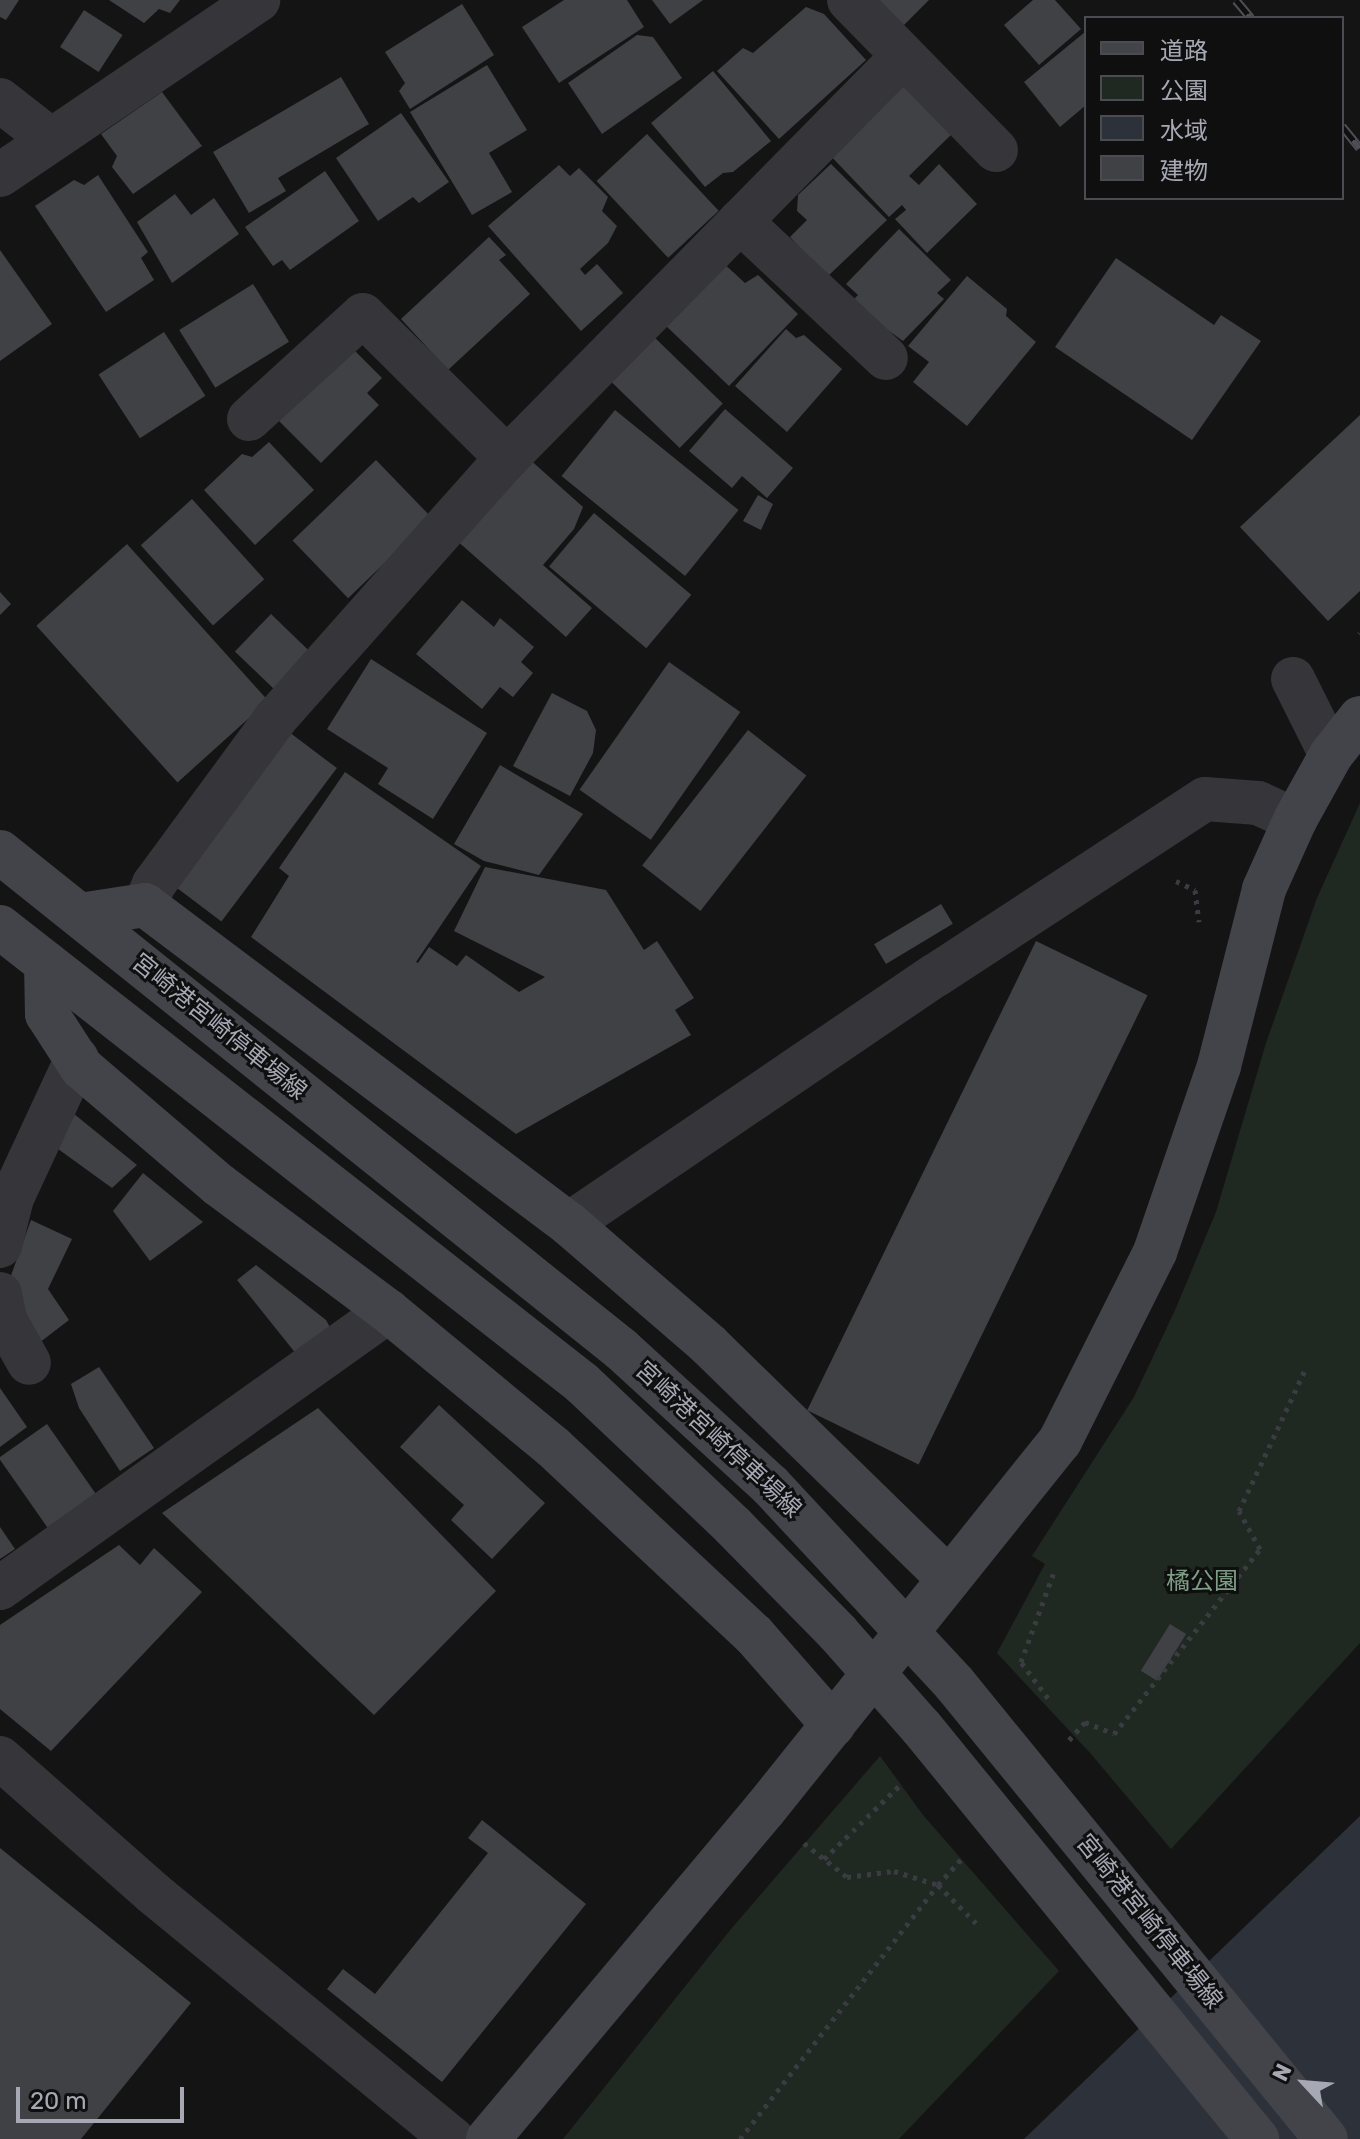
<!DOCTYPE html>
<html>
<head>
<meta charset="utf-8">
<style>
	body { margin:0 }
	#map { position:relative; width:1360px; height:2139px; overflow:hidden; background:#141415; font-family:Rubik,"Noto Sans JP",sans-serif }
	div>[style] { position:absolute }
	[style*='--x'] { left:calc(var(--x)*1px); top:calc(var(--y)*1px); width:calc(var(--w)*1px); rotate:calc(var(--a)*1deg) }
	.green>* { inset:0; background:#202822 }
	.water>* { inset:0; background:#2d323a }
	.building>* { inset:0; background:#404145; transform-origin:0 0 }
	.path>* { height:5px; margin-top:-2.5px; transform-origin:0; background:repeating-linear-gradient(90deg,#3b3c41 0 4px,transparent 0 10px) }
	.street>* { height:44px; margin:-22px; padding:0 22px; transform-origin:22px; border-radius:22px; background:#35353a }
	.secondary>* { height:44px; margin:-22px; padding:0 22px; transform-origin:22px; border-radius:22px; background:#43444a }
	.rail>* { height:9px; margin-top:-4.5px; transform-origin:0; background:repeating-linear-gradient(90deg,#0f0f10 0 18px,#4e4e55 0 36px); box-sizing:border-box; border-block:2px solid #4e4e55 }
	.secondary-bridge>* { height:44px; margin:-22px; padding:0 22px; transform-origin:22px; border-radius:22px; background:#43444a }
	span { translate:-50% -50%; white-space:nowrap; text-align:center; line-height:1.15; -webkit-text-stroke:6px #0f0f10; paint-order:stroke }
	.street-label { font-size:24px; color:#a6a8b4 }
	.park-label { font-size:24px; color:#7e9e85 }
	.legend { position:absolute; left:1084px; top:16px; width:260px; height:184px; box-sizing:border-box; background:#0f0f10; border:2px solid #4b4c52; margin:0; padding:10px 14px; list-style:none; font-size:24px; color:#a6a8b4 }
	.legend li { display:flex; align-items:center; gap:16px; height:40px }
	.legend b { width:40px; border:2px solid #4b4c52 }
	.north { position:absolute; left:1264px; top:2043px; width:80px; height:80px; -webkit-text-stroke:6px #0f0f10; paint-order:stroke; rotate:296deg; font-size:22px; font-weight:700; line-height:32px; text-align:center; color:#a6a8b4 }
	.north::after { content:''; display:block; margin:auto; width:28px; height:36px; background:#a6a8b4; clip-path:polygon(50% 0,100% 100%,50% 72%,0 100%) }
	.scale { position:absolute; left:16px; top:2087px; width:168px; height:36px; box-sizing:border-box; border:4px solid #a6a8b4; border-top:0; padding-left:10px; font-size:24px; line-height:28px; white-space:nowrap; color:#a6a8b4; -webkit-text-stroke:6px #0f0f10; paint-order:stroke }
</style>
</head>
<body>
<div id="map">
	<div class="green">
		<div style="clip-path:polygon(1360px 803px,1360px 1643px,1171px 1849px,1091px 1754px,997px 1653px,1045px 1564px,1032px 1556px,1134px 1397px,1176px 1308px,1216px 1212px,1266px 1043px,1317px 898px)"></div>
		<div style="clip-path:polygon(880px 1756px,923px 1815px,1059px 1971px,899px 2139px,563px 2139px,731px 1929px)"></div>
	</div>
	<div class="water">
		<div style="clip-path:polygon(1360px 1816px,1360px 2139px,1024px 2139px)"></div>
	</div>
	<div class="building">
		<div style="clip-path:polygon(0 0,19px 0,6px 20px,0 17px)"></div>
		<div style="clip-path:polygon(109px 0,180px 0,170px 13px,159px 9px,144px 23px)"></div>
		<div style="clip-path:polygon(564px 0,627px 0,644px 27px,559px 83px,522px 27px)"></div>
		<div style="clip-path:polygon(652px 0,703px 0,670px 24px)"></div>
		<div style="clip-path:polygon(878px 0,929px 0,903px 26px)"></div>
		<div style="clip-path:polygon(1033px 0,1055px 0,1081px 29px,1039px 65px,1004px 25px)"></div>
		<div style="clip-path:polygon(462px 4px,494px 55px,410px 109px,399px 91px,405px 83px,385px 52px)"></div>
		<div style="clip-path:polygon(806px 7px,824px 14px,866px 60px,779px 139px,717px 71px,743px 48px,753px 53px)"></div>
		<div style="left:84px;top:10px;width:46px;height:44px;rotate:33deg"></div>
		<div style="clip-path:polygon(1085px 32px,1086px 105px,1060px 127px,1024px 82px)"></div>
		<div style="clip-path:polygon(637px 35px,653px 37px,682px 78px,602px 134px,568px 83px)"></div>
		<div style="clip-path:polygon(487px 65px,527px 130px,489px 153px,512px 192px,472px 215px,410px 112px)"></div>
		<div style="clip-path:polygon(713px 71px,771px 141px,733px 172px,723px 173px,705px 187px,651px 123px)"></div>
		<div style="clip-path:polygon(907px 72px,959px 127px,909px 176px,919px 185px,939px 164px,977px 204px,927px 253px,895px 219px,906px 210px,902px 205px,889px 217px,826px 151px)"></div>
		<div style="clip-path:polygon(341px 77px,369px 124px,278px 178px,286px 191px,249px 213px,213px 152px)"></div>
		<div style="clip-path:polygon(162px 92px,202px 146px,133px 194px,112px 167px,117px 156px,101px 134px)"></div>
		<div style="clip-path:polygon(401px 113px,449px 182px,419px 203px,413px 197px,378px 221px,336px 158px)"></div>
		<div style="left:647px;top:134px;width:105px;height:69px;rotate:47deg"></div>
		<div style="clip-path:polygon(831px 164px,887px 220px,827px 277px,790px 237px,807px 220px,797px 211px,798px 195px)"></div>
		<div style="clip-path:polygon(559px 165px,570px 176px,579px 168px,608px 197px,602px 211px,617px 226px,608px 243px,580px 269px,585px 275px,597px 264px,623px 293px,581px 331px,488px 226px)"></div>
		<div style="clip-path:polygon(325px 171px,359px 221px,290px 270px,282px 260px,273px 266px,245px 227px)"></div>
		<div style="clip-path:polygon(98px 175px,148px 252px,141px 258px,154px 280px,106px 312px,35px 206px,74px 180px,84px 185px)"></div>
		<div style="clip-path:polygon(175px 194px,191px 215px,214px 198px,239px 234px,172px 283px,137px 222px)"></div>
		<div style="clip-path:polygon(899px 229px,951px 280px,937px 293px,944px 299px,903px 341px,850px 303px,858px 295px,846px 284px)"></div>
		<div style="clip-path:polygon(489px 237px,506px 255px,499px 260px,530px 294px,448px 370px,401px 319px)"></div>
		<div style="clip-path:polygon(0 250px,52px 324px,0 361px)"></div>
		<div style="clip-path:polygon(1116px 258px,1214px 325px,1221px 315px,1261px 341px,1192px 440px,1055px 347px)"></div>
		<div style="clip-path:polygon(721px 261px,745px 283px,758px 275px,798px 314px,729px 386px,663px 323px)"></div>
		<div style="clip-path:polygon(967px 276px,1007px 309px,1006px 316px,1036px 342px,967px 426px,913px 382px,929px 362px,908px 346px)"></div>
		<div style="left:253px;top:284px;width:68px;height:87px;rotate:58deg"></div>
		<div style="clip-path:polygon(786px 329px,796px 338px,804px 335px,842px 369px,787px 432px,735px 386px)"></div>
		<div style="left:164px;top:332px;width:76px;height:78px;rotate:57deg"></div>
		<div style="left:653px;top:336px;width:97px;height:62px;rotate:44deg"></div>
		<div style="clip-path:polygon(352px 348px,382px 378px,367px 393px,379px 405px,321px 463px,279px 421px)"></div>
		<div style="clip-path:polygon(725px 409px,793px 468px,767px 498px,742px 476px,732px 488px,689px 451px)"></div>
		<div style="left:615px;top:410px;width:159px;height:85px;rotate:39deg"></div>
		<div style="clip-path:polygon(1360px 415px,1360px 591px,1328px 621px,1240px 527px)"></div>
		<div style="clip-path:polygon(269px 442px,314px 490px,255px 545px,204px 490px,242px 454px,252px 457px)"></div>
		<div style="clip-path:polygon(527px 457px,583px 507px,574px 529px,543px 565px,592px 608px,566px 637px,455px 539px)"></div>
		<div style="left:376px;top:460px;width:80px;height:116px;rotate:46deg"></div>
		<div style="clip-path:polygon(758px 495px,773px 504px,761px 530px,743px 521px)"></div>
		<div style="left:192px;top:499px;width:108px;height:69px;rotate:48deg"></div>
		<div style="left:594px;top:513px;width:127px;height:70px;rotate:40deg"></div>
		<div style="left:127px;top:544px;width:211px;height:122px;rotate:48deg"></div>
		<div style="clip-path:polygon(0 592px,11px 604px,0 615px)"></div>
		<div style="clip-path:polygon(462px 600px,494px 627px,500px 618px,534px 647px,521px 662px,533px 673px,513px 697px,500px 687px,482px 709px,416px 654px)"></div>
		<div style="left:271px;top:614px;width:64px;height:52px;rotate:44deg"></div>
		<div style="clip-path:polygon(371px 659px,487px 733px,433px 819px,378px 784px,388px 768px,327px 729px)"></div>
		<div style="left:669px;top:662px;width:87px;height:156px;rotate:35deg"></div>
		<div style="clip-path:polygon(552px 693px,587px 711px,596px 730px,593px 753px,570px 796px,513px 766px)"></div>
		<div style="left:748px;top:730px;width:74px;height:172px;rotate:38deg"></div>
		<div style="left:289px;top:732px;width:60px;height:192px;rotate:37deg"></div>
		<div style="clip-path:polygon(500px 765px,583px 814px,539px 875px,484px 861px,454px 844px)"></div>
		<div style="clip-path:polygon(345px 772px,481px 866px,416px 962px,418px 963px,429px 947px,457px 966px,466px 955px,519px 992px,545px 977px,454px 931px,485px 867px,606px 890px,644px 950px,657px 941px,694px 998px,675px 1010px,691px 1035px,516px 1134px,251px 937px,289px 876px,279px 868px)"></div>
		<div style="left:941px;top:904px;width:23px;height:78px;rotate:59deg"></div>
		<div style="left:1036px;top:941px;width:124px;height:522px;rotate:26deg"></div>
		<div style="clip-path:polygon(63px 1105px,137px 1165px,112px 1188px,47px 1141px)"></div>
		<div style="clip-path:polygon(143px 1173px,203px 1222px,150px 1261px,113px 1211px)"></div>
		<div style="clip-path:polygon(31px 1220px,72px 1239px,48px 1289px,69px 1320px,39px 1343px,9px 1281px)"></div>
		<div style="clip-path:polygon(256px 1265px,326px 1320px,332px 1331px,297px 1355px,237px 1280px)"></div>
		<div style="clip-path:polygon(99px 1367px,154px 1448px,120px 1471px,79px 1408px,71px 1384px)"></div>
		<div style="clip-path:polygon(0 1388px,27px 1427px,0 1447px)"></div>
		<div style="clip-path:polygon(439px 1405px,545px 1503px,492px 1559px,451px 1520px,464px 1505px,400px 1447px)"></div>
		<div style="clip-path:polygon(318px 1408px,496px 1591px,374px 1715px,162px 1513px)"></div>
		<div style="left:47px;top:1424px;width:85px;height:59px;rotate:55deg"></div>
		<div style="clip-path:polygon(0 1527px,15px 1549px,0 1559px)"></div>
		<div style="clip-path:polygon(119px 1545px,140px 1565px,154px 1548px,202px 1592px,51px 1751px,0 1709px,0 1625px)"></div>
		<div style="left:1170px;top:1624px;width:19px;height:55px;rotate:32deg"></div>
		<div style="clip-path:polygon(482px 1820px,586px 1904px,442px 2082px,327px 1989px,343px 1969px,375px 1994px,488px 1853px,468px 1838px)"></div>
		<div style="clip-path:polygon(0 1848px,191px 2003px,81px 2139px,0 2139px)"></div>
	</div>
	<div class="path">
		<div style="--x:1359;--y:634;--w:1;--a:-45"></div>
		<div style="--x:1176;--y:881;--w:21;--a:25"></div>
		<div style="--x:1195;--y:890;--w:32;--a:83"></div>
		<div style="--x:1048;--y:1698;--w:45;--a:-126.9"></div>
		<div style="--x:1021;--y:1662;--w:96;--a:-69.9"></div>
		<div style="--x:1069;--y:1740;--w:24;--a:-48"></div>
		<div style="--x:1085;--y:1722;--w:31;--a:22"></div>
		<div style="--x:1114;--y:1734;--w:236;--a:-51.7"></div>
		<div style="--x:1260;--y:1549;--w:43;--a:-118.9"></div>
		<div style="--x:1239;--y:1511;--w:156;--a:-64.9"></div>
		<div style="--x:804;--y:1843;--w:55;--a:38.3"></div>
		<div style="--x:847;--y:1877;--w:47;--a:-7.3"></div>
		<div style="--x:894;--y:1871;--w:46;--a:17.7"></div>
		<div style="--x:938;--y:1885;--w:38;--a:-48"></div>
		<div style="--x:824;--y:1859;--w:107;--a:-44.2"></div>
		<div style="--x:740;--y:2139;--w:322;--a:-52.1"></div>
		<div style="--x:938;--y:1885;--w:59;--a:45"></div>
	</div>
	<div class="street">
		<div style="--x:849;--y:0;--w:210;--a:45.6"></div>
		<div style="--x:0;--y:100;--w:65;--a:38.1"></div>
		<div style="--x:0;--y:175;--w:312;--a:-34.1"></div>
		<div style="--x:740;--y:221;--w:200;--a:43.2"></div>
		<div style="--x:249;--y:419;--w:154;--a:-42.4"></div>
		<div style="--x:363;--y:315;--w:203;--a:44.8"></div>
		<div style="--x:1293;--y:679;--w:85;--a:63.4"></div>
		<div style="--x:145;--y:905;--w:23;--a:-67"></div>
		<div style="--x:154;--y:884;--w:205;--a:-53.7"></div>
		<div style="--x:275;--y:719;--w:349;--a:-48.4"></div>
		<div style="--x:507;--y:458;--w:563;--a:-45.43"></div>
		<div style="--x:569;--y:1224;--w:443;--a:-34.2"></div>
		<div style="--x:936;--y:975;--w:321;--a:-33.2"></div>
		<div style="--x:1205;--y:799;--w:53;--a:4.3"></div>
		<div style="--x:1258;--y:803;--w:41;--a:24.7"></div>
		<div style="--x:0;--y:1246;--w:49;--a:-76"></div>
		<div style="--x:12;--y:1198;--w:154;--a:-65.1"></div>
		<div style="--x:0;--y:1294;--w:26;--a:79"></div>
		<div style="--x:5;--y:1320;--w:49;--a:60.8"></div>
		<div style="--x:0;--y:1588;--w:477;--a:-35.5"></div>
		<div style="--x:0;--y:1758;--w:204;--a:41.4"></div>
		<div style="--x:153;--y:1893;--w:388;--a:39.4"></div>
	</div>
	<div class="secondary">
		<div style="--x:0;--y:852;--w:795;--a:38.67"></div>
		<div style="--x:621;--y:1349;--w:202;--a:42.4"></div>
		<div style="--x:80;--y:915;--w:66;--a:-8.7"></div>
		<div style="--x:145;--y:905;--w:531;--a:36.96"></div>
		<div style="--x:569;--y:1224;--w:185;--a:40.8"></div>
		<div style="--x:709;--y:1345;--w:335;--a:44.3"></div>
		<div style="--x:0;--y:927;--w:739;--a:38.08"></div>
		<div style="--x:582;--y:1383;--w:208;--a:43.4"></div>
		<div style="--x:46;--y:963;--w:51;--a:88.9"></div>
		<div style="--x:47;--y:1014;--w:64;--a:57.1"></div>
		<div style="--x:82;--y:1068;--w:180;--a:40.5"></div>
		<div style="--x:219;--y:1185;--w:211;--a:36.7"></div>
		<div style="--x:388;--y:1311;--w:214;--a:39.5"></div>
		<div style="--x:553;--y:1447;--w:275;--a:43.1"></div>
		<div style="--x:754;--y:1635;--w:120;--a:48.7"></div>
		<div style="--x:488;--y:2139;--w:431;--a:-50"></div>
		<div style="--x:765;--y:1809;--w:472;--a:-51.3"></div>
		<div style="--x:1060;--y:1441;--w:212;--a:-63.3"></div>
		<div style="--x:1155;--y:1252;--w:197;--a:-71"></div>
		<div style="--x:1219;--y:1066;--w:183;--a:-75.7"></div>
		<div style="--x:1264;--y:889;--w:76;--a:-65.8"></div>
		<div style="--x:1295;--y:820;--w:74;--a:-61"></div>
		<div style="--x:1331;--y:755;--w:47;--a:-51.9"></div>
	</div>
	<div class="rail">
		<div style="--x:1236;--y:0;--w:23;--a:50"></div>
		<div style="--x:1342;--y:126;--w:28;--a:51"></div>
	</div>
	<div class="secondary-bridge">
		<div style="--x:770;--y:1485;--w:270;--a:47.1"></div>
		<div style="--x:954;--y:1683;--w:588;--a:50.79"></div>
		<div style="--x:733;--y:1526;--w:150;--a:45.5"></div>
		<div style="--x:838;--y:1633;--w:125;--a:48.6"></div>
		<div style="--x:921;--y:1727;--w:532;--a:50.8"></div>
	</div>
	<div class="street-label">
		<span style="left:219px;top:1027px;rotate:39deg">宮崎港宮崎停車場線</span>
		<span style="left:718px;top:1440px;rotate:43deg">宮崎港宮崎停車場線</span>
		<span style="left:1149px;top:1922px;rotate:51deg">宮崎港宮崎停車場線</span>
	</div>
	<div class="park-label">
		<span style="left:1202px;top:1582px">橘公園</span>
	</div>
	<ul class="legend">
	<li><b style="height:10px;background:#43444a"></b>道路</li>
	<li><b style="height:22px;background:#202822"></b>公園</li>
	<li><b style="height:22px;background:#2d323a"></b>水域</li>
	<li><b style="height:22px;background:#404145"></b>建物</li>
	</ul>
	<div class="north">N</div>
	<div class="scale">20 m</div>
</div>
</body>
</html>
